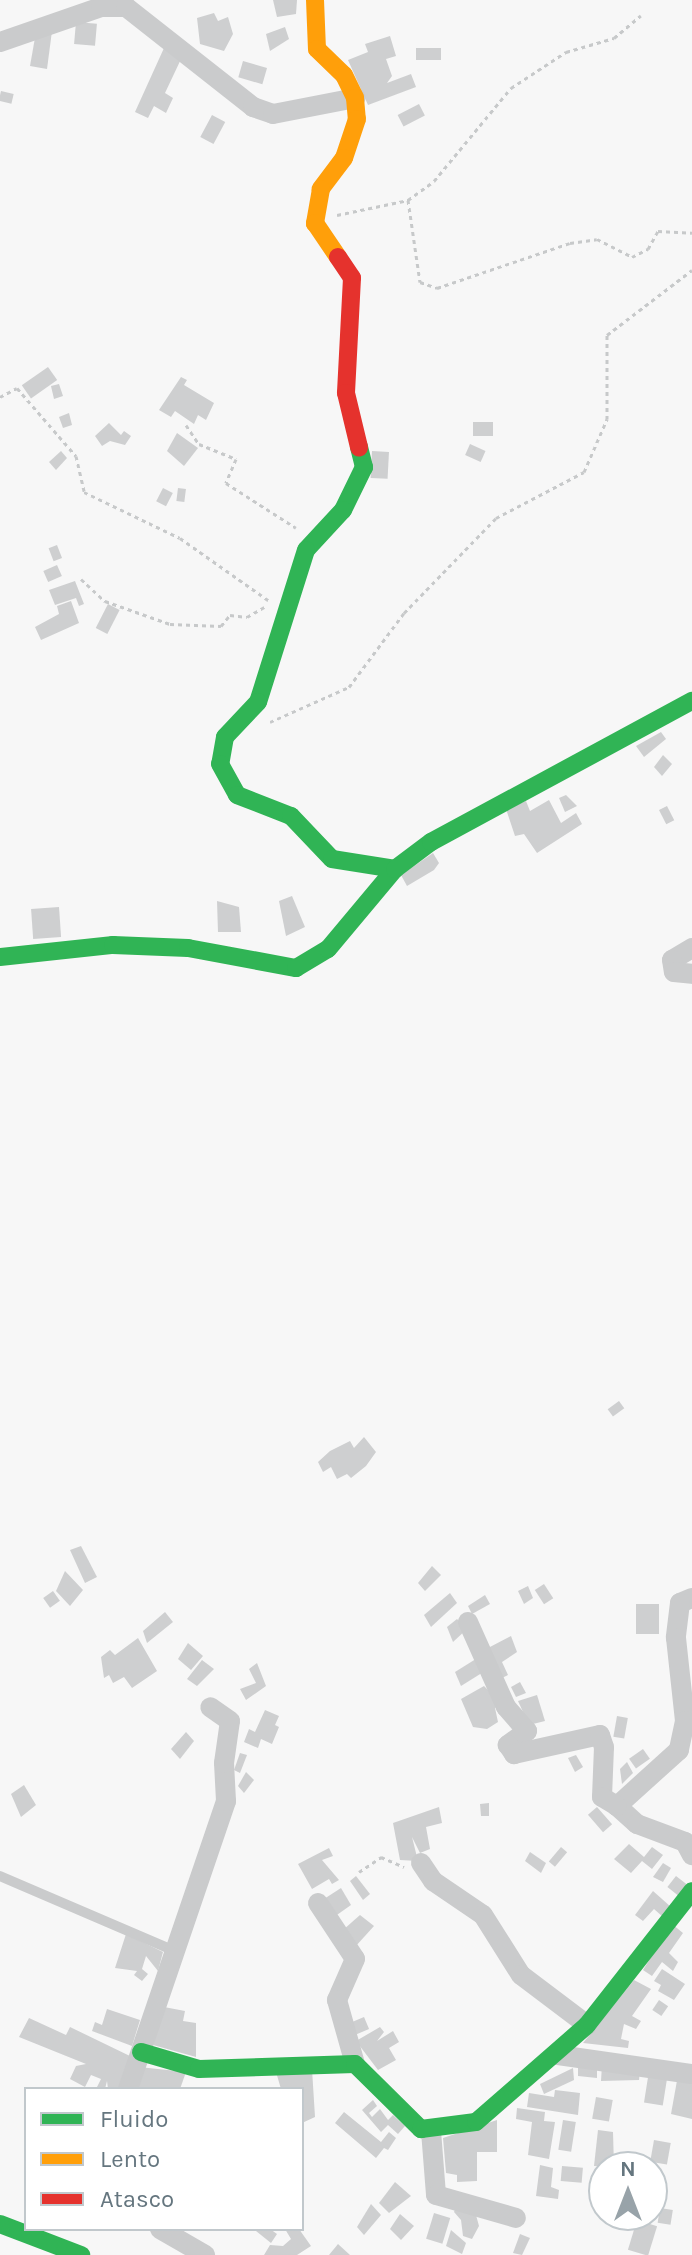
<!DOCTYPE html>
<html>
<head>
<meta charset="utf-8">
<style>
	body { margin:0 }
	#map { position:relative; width:692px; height:2255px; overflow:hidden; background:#f7f7f7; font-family:Karla,sans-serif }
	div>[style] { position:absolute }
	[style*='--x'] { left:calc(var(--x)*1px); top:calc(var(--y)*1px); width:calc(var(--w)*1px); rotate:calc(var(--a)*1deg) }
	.building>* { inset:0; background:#cecfd0; transform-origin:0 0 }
	.path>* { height:3px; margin-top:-1.5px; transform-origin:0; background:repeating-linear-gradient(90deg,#c7c9ca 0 4px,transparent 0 8px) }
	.lane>* { height:10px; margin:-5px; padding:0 5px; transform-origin:5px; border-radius:5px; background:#cacbcc }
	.street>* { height:20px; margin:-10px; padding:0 10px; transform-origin:10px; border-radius:10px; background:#cacbcc }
	.fast>* { height:18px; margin:-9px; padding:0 9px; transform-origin:9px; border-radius:9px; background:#30b455 }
	.slow>* { height:18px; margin:-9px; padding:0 9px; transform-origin:9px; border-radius:9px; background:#ff9f0a }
	.jam>* { height:18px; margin:-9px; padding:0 9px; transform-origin:9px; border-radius:9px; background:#e5322d }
	span { translate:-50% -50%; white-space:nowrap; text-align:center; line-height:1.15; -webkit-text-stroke:8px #fff; paint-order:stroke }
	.legend { position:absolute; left:24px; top:2087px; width:280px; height:144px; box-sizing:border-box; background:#fff; border:2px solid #c1c8cc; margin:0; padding:10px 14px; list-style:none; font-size:24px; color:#65767f }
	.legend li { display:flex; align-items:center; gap:16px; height:40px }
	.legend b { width:40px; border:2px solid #c1c8cc }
	.north { position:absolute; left:588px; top:2151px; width:80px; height:80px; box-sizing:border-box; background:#fff; border:2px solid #c1c8cc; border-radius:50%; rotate:0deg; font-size:22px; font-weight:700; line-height:32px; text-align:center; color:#65767f }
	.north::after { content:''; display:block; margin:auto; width:28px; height:36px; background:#98a3a9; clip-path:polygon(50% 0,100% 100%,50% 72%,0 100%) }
</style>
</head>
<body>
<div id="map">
	<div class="building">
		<div style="clip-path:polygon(273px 0,297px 0,296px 14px,277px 17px)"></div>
		<div style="clip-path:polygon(214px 13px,218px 21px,228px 17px,233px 34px,224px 51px,200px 44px,197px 18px)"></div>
		<div style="left:76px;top:22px;width:21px;height:22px;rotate:5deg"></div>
		<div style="clip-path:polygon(285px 27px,289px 39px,270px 51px,266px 34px)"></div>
		<div style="clip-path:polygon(52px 31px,47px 69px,30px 66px,36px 32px)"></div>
		<div style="clip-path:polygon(390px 36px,396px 56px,386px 59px,392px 76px,387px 83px,411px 74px,416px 87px,368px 105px,348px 60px,368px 52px,365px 44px)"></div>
		<div style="clip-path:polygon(164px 48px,182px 57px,165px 93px,173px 98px,166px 113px,154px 106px,148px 118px,135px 112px)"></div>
		<div style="left:441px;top:48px;width:12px;height:25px;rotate:90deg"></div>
		<div style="left:243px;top:61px;width:25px;height:17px;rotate:16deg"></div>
		<div style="left:1px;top:91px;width:13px;height:10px;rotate:13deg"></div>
		<div style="left:419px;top:104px;width:13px;height:24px;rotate:63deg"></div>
		<div style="left:212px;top:115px;width:15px;height:25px;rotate:28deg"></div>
		<div style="left:48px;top:367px;width:16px;height:32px;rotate:55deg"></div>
		<div style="clip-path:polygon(181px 377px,187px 380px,184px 385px,214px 403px,206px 420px,198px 415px,194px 424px,175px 411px,171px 417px,159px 410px)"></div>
		<div style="clip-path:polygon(59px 384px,63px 396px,54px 399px,51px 386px)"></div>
		<div style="clip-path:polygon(69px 413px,72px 425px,63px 428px,59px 417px)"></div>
		<div style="left:473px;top:422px;width:20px;height:14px"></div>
		<div style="clip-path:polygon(109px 423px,121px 435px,124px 431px,131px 436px,125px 445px,110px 441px,102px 446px,95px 436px)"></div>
		<div style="clip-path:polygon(177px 433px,198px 448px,184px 466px,167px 451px)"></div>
		<div style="left:470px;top:444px;width:17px;height:12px;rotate:24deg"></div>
		<div style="clip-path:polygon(61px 451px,67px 458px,56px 470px,49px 462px)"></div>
		<div style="left:372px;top:451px;width:17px;height:27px;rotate:3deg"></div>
		<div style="left:163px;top:488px;width:11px;height:15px;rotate:27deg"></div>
		<div style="left:178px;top:488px;width:8px;height:13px;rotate:7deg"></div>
		<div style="left:57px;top:545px;width:14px;height:9px;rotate:69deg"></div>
		<div style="left:57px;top:565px;width:12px;height:15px;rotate:66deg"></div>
		<div style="clip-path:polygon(75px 581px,84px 604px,79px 606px,76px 598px,55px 605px,49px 590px)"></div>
		<div style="clip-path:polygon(71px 601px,79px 623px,41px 640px,35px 627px,59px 614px,57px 606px)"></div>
		<div style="left:108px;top:604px;width:13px;height:27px;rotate:27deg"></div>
		<div style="clip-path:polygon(661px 732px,666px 739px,644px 757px,636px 746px)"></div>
		<div style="clip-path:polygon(663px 755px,672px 764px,662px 776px,654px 767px)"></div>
		<div style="clip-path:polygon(566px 795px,577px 806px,565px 812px,559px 798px)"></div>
		<div style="clip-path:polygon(549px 800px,561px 823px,576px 813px,582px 824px,537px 853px,524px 834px,515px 836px,506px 809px,526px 801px,530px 811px)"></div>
		<div style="left:667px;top:806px;width:16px;height:9px;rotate:63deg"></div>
		<div style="clip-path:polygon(433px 853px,439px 863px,434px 870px,407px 886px,401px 875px)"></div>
		<div style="clip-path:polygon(292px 896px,305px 927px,286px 936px,279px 901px)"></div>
		<div style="clip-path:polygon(217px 901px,239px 907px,241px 932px,218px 932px)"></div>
		<div style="left:59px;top:907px;width:30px;height:28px;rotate:86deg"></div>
		<div style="left:619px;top:1401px;width:9px;height:14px;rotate:54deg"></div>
		<div style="clip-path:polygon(364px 1437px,376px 1452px,366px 1466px,351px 1478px,347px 1474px,337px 1479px,331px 1467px,323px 1472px,318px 1462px,330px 1451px,350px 1441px,354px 1448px)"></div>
		<div style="clip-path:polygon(81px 1546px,97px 1577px,85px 1583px,70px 1550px)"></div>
		<div style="clip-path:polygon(432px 1566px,441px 1575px,425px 1591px,418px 1583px)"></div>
		<div style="clip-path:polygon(65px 1571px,83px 1590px,70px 1606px,56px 1591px)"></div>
		<div style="left:544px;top:1584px;width:17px;height:11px;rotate:57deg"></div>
		<div style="clip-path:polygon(528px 1586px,533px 1598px,524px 1604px,518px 1591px)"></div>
		<div style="left:53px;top:1591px;width:12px;height:12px;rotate:55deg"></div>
		<div style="clip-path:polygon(450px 1593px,457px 1603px,431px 1627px,424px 1615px)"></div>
		<div style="clip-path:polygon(485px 1595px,490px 1604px,472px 1614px,468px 1606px)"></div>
		<div style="left:636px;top:1604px;width:23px;height:30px"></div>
		<div style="clip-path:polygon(165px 1612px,173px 1622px,147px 1643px,143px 1631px)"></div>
		<div style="clip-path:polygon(457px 1619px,467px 1629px,453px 1642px,447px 1627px)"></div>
		<div style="clip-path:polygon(511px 1636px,517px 1652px,502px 1662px,508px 1675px,502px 1678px,488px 1648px)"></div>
		<div style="clip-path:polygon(138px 1638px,157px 1671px,132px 1688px,124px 1677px,113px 1683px,109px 1675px,104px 1678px,101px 1657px,110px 1650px,115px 1655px)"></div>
		<div style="clip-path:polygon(188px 1643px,203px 1656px,191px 1670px,178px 1659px)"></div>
		<div style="clip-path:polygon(479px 1657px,485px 1671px,461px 1686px,455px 1672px)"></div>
		<div style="clip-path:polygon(202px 1660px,214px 1669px,197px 1686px,187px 1679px)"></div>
		<div style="clip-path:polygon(257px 1663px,266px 1686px,246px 1700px,240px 1689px,256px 1683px,249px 1669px)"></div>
		<div style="clip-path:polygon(520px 1682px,526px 1693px,516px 1697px,511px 1687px)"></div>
		<div style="clip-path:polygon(484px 1686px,501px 1703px,495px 1708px,498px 1722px,487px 1729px,473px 1727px,461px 1699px)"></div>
		<div style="clip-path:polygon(537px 1695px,545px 1721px,529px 1725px,518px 1701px)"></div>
		<div style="clip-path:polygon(265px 1710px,279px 1716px,275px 1725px,279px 1727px,272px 1744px,261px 1739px,258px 1748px,244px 1742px,249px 1729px,255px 1732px)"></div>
		<div style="left:617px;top:1716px;width:11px;height:21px;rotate:10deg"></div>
		<div style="clip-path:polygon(186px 1732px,194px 1741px,180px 1759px,171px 1749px)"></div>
		<div style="left:643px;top:1749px;width:12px;height:17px;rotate:55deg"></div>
		<div style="clip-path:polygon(240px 1753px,247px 1755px,240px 1773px,234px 1770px)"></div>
		<div style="clip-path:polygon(576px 1755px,583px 1767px,575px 1772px,568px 1758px)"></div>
		<div style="clip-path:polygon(627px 1762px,633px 1773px,622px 1784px,620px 1769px)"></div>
		<div style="clip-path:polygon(246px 1772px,254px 1780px,244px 1793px,238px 1786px)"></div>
		<div style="clip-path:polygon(24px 1785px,36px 1805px,21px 1817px,11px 1794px)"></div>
		<div style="clip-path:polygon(489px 1803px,489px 1816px,481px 1816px,480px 1804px)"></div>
		<div style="clip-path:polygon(439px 1807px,442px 1823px,426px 1827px,430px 1849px,420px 1853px,412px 1837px,418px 1861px,400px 1860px,393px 1823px)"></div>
		<div style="left:597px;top:1807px;width:23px;height:12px;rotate:49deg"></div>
		<div style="clip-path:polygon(629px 1844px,644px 1857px,652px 1847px,663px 1855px,652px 1869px,642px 1861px,631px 1873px,614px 1859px)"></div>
		<div style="left:561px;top:1847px;width:8px;height:19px;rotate:40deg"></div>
		<div style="clip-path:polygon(329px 1848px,333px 1856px,322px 1860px,339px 1880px,332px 1884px,329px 1879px,312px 1889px,298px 1864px)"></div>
		<div style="clip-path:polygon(530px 1852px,546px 1863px,541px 1873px,525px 1861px)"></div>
		<div style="clip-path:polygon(663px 1863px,671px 1868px,663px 1882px,653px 1877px)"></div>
		<div style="clip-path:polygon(356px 1876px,370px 1894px,363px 1900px,350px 1881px)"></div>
		<div style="left:676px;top:1876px;width:16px;height:14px;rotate:38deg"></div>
		<div style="clip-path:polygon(341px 1888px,351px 1905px,334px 1917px,324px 1899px)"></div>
		<div style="clip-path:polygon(653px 1891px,671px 1907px,663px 1917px,654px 1909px,643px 1921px,635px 1915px)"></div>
		<div style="clip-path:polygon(360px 1915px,374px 1926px,355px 1947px,343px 1930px)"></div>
		<div style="clip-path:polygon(672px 1924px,683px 1933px,669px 1953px,678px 1962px,673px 1971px,662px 1962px,652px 1976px,643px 1970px)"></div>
		<div style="clip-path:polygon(126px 1934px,163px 1952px,158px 1971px,146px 1956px,142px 1969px,148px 1974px,142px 1981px,134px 1975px,137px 1971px,115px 1968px)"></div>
		<div style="clip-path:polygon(662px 1969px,685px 1984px,674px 2000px,658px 1991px,661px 1985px,654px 1981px)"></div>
		<div style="clip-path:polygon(634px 1980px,651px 1989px,632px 2016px,641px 2021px,636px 2029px,624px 2024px,621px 2039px,629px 2041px,628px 2048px,583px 2043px)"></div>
		<div style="left:659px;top:2000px;width:11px;height:12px;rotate:34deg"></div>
		<div style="clip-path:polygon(164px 2007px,185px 2011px,183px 2021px,196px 2023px,196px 2057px,153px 2045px)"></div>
		<div style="clip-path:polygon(107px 2009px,140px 2020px,132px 2046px,92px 2031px,95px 2022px,102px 2025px)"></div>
		<div style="left:364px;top:2017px;width:13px;height:20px;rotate:67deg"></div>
		<div style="clip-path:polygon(29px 2018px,66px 2035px,70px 2027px,132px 2057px,121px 2089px,108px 2089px,107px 2081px,105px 2089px,96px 2089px,101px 2079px,91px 2075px,85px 2087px,70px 2079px,76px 2066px,86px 2064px,19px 2037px)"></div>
		<div style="clip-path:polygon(380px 2027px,384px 2032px,377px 2041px,393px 2031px,399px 2042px,389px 2048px,396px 2060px,378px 2070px,356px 2041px)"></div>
		<div style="clip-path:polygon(602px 2065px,640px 2070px,639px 2080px,601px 2081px)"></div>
		<div style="clip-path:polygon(578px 2066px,597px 2067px,597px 2078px,578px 2076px)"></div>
		<div style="clip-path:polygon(139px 2067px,186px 2072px,180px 2089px,133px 2089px)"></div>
		<div style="clip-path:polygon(573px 2068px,574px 2080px,544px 2094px,540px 2084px)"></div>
		<div style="clip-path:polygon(312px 2069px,315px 2117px,302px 2123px,302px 2089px,281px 2089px,276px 2072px)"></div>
		<div style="left:649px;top:2071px;width:19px;height:32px;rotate:9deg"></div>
		<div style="clip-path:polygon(678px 2075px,692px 2077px,692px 2119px,671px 2114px)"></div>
		<div style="clip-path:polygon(555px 2090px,580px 2093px,578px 2115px,527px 2107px,529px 2093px,554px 2097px)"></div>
		<div style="left:596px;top:2097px;width:17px;height:22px;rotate:10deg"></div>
		<div style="clip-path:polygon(373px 2100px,377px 2106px,369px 2113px,372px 2117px,380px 2109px,388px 2120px,393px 2115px,405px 2126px,398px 2134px,388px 2125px,381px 2132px,362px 2110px)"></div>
		<div style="clip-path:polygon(517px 2108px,545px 2112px,544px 2121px,555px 2122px,549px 2159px,528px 2155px,532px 2122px,516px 2119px)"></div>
		<div style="clip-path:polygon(344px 2112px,381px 2142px,389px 2132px,396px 2138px,388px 2150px,384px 2148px,376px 2158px,335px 2123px)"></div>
		<div style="clip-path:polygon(497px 2120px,497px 2152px,477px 2152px,477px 2181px,457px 2182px,457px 2175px,446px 2173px,443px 2138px)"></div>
		<div style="left:563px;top:2120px;width:13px;height:30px;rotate:9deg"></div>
		<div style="clip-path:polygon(598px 2130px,613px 2132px,614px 2167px,594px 2166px)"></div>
		<div style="left:654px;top:2140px;width:17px;height:22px;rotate:10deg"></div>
		<div style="clip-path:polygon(540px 2165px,553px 2168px,551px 2187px,559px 2190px,558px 2199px,536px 2196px)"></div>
		<div style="left:562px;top:2166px;width:21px;height:15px;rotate:5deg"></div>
		<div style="clip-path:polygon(652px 2167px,659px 2168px,657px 2177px,665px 2179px,665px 2185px,652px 2182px)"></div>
		<div style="clip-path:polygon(395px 2182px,411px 2196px,389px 2213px,379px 2203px)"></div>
		<div style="clip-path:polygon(652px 2195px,658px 2196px,654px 2221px,638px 2218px,652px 2215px)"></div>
		<div style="clip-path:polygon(458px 2202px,476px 2215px,479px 2226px,472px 2239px,463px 2236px,461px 2220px,454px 2212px)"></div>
		<div style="clip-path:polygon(371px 2204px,381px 2215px,364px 2235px,357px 2227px)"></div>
		<div style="left:660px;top:2208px;width:13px;height:15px;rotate:9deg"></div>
		<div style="left:434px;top:2213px;width:17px;height:27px;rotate:17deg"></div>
		<div style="clip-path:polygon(400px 2214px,414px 2226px,401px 2240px,390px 2229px)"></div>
		<div style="left:637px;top:2220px;width:21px;height:31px;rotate:17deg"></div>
		<div style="clip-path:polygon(270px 2229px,277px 2234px,271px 2243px,256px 2231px)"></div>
		<div style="clip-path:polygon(285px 2229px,299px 2229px,311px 2246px,297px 2255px,264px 2255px,270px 2245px,283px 2246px,291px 2239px)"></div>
		<div style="clip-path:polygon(451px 2230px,466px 2243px,462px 2254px,446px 2246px)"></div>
		<div style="clip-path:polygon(520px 2234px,530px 2238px,522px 2255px,513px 2253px)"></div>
		<div style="clip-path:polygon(338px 2244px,350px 2255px,329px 2255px)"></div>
	</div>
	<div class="path">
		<div style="--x:408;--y:200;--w:32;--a:-36"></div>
		<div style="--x:434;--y:181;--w:121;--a:-50.4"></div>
		<div style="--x:511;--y:88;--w:66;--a:-33.2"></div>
		<div style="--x:566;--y:52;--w:50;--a:-16.3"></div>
		<div style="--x:614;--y:38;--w:35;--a:-40"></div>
		<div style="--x:337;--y:215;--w:73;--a:-11.9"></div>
		<div style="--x:408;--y:200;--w:83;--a:81.7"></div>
		<div style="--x:420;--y:282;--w:18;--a:19"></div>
		<div style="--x:437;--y:288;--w:140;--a:-18.7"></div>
		<div style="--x:570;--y:243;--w:27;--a:-8"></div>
		<div style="--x:597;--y:239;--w:39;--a:27"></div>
		<div style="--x:632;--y:257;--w:18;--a:-27"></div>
		<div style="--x:648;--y:249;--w:21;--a:-61"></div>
		<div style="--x:658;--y:231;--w:34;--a:3"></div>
		<div style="--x:0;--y:397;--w:19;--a:-28"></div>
		<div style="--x:17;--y:388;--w:90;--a:49.1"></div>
		<div style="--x:76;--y:456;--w:37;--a:77"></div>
		<div style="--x:84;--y:492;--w:106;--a:25.6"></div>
		<div style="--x:180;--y:538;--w:108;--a:35.2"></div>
		<div style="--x:186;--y:425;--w:23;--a:56"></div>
		<div style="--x:199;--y:444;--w:40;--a:22"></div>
		<div style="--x:236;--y:459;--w:26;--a:113"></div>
		<div style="--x:226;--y:483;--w:83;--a:32.7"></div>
		<div style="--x:81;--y:579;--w:33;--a:43"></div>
		<div style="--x:105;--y:601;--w:69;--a:19.5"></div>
		<div style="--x:170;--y:624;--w:51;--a:2.2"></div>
		<div style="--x:221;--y:626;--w:14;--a:-51"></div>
		<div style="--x:230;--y:615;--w:17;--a:7"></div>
		<div style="--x:247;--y:617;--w:20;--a:-30"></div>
		<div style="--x:270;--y:722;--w:86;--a:-23.9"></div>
		<div style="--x:349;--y:687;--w:92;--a:-53.4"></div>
		<div style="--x:404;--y:613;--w:132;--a:-45.9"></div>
		<div style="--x:496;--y:518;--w:99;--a:-27.6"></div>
		<div style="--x:584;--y:472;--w:58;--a:-66.5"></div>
		<div style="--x:607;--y:419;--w:84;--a:-90"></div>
		<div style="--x:607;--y:335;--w:107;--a:-37.4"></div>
		<div style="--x:359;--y:1872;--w:27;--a:-34"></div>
		<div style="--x:381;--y:1857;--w:25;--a:23"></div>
	</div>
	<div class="lane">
		<div style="--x:0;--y:1876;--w:193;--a:23.2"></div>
	</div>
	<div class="street">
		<div style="--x:0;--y:42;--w:107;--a:-19.1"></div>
		<div style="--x:101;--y:7;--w:25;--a:0"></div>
		<div style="--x:126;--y:7;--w:162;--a:38.2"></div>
		<div style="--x:253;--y:107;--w:21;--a:19"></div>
		<div style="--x:273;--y:114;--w:84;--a:-11"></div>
		<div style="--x:692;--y:948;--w:23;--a:149"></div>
		<div style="--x:672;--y:960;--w:12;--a:81"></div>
		<div style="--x:674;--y:972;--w:18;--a:6"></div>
		<div style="--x:692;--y:1598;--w:13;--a:157"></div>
		<div style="--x:680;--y:1603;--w:35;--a:97"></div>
		<div style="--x:676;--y:1638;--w:83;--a:83.8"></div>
		<div style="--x:685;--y:1721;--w:30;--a:102"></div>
		<div style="--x:679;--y:1750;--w:84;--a:137.9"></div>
		<div style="--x:617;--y:1806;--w:27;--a:42"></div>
		<div style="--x:637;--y:1824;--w:51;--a:20.6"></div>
		<div style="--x:685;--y:1842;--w:15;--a:62"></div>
		<div style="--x:468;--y:1622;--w:93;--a:65.9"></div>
		<div style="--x:506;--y:1707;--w:32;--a:49"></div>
		<div style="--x:527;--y:1731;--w:24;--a:144"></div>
		<div style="--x:508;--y:1745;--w:11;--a:56"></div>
		<div style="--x:514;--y:1754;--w:88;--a:-12.5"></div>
		<div style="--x:600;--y:1735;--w:13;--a:72"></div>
		<div style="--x:604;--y:1747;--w:50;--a:92.3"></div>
		<div style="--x:602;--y:1797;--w:17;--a:31"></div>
		<div style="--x:421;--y:1863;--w:22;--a:56"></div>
		<div style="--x:433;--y:1881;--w:60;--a:34.2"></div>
		<div style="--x:483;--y:1915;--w:71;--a:57.7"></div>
		<div style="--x:521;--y:1975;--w:83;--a:37.1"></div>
		<div style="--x:318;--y:1903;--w:67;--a:56.5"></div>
		<div style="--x:355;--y:1959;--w:45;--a:113.7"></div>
		<div style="--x:337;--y:2000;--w:66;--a:74.3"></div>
		<div style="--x:558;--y:2055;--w:135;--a:8.1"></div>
		<div style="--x:128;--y:2089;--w:304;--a:-71.2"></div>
		<div style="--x:226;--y:1801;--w:38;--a:-93"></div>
		<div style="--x:224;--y:1763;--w:42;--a:-81.9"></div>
		<div style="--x:230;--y:1721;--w:24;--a:-145"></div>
		<div style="--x:431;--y:2131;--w:64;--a:85.5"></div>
		<div style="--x:436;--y:2195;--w:83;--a:16"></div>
		<div style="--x:160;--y:2229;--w:52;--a:30"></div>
	</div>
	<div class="fast">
		<div style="--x:359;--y:447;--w:21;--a:76"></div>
		<div style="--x:364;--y:467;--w:48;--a:116"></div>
		<div style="--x:343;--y:510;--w:54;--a:132.8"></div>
		<div style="--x:306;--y:550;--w:159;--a:107.5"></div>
		<div style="--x:258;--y:702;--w:48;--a:133.3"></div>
		<div style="--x:225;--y:737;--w:27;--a:100"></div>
		<div style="--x:220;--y:764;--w:35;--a:61"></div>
		<div style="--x:237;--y:795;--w:58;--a:21.3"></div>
		<div style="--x:291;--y:816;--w:59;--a:46.4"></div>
		<div style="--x:332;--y:859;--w:64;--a:9"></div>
		<div style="--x:0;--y:957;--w:114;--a:-6.1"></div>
		<div style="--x:113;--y:945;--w:75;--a:2.3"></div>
		<div style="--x:188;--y:948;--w:110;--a:10.5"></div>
		<div style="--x:296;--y:968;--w:37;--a:-31"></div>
		<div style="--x:328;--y:949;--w:104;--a:-50.1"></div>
		<div style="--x:395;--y:869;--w:45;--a:-36.9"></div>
		<div style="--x:431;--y:842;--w:297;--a:-28.4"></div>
		<div style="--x:141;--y:2052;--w:60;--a:16.3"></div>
		<div style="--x:199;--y:2069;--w:156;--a:-1.8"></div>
		<div style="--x:355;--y:2064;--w:93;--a:44.6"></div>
		<div style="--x:421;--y:2129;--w:55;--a:-7.3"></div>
		<div style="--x:476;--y:2122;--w:147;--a:-41.1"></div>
		<div style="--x:587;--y:2025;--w:170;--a:-51.9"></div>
		<div style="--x:0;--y:2224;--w:87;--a:20.9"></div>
	</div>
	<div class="slow">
		<div style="--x:315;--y:0;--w:49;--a:87.7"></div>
		<div style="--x:317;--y:49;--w:37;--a:44"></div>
		<div style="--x:344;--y:75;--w:25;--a:64"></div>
		<div style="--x:355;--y:98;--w:21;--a:85"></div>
		<div style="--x:357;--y:119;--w:41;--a:108.4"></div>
		<div style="--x:344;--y:158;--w:39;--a:127"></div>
		<div style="--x:321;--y:189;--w:35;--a:100"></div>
		<div style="--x:315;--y:223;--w:41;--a:55.9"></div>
	</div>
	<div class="jam">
		<div style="--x:338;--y:257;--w:25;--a:56"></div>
		<div style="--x:352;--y:278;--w:115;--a:93"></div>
		<div style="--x:346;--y:393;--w:56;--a:76.5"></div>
	</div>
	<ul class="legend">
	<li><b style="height:10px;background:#30b455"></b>Fluido</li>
	<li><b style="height:10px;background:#ff9f0a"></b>Lento</li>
	<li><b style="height:10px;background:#e5322d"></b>Atasco</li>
	</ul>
	<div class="north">N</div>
</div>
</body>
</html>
